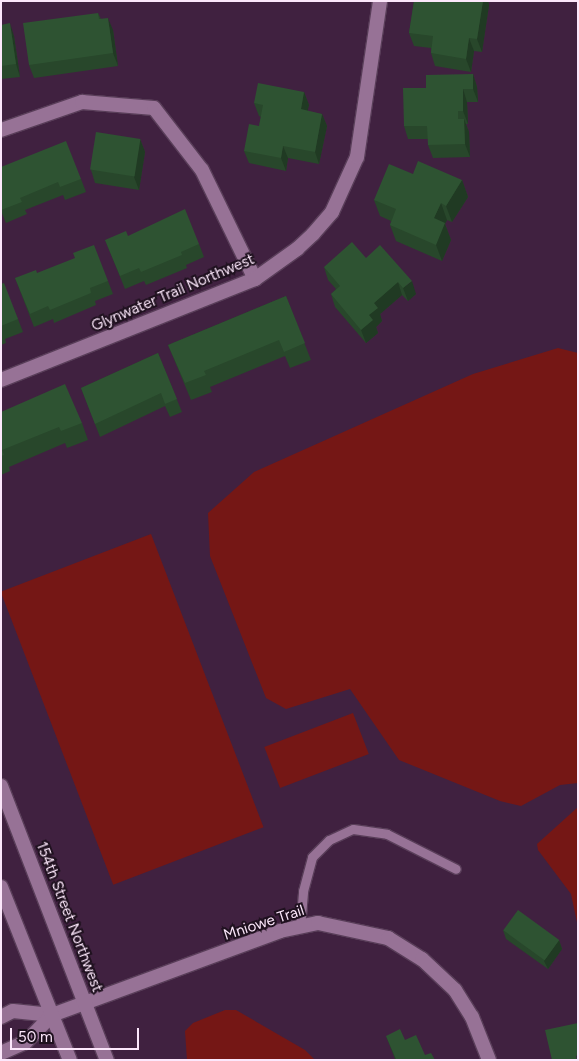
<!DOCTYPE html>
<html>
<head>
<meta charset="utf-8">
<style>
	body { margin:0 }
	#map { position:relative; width:579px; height:1061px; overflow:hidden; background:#402140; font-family:Figtree,sans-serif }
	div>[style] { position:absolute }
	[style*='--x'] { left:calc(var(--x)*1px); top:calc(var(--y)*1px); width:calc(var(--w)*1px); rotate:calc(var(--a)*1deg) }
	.green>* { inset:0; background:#751715; transform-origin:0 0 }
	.roads { filter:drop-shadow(1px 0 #593e59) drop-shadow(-1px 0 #593e59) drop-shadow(0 1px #593e59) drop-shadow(0 -1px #593e59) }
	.service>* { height:9px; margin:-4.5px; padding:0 4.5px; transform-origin:4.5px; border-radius:4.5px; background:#977296 }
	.minor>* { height:14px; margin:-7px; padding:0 7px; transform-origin:7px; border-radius:7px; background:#977296 }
	.tertiary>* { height:14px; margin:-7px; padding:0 7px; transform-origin:7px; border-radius:7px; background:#977296 }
	.wall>* { inset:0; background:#28472b }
	.shaded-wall>* { inset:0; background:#203a23 }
	.building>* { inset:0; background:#2e5332; transform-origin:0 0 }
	span { translate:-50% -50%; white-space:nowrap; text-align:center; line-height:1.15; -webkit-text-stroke:4px #1f111f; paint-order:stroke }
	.street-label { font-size:15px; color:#fce7fb }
	.frame { position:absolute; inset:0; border:2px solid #fce7fb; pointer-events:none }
	.scale { position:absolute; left:10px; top:1028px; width:129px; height:22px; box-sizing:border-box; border:2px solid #fce7fb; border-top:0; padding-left:6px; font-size:15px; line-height:18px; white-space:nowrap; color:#fce7fb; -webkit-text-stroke:4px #1f111f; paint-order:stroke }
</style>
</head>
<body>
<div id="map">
	<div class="green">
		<div style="clip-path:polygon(558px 348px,578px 353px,578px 783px,560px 785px,521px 806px,500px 801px,399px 760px,350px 689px,286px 709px,266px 698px,210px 556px,208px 513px,254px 472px,473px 374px)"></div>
		<div style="left:151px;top:534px;width:314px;height:161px;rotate:69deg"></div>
		<div style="left:353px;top:713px;width:44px;height:95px;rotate:69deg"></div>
		<div style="clip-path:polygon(578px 807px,578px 927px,571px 894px,538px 850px,537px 844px)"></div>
		<div style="clip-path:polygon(225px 1010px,236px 1010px,305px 1050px,315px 1060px,187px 1060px,185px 1031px,193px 1023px)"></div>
	</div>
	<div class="roads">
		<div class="service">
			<div style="--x:300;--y:927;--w:36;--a:-85"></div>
			<div style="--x:303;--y:891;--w:35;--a:-75"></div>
			<div style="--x:312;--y:857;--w:24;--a:-45"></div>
			<div style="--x:329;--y:840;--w:26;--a:-25"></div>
			<div style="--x:353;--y:829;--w:34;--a:8"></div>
			<div style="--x:387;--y:834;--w:77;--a:26.9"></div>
		</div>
		<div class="minor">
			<div style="--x:1;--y:130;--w:86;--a:-19.1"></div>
			<div style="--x:82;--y:102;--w:72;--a:4.8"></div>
			<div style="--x:154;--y:108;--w:78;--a:52.3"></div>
			<div style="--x:202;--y:170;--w:121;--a:64.1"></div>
			<div style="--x:1;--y:380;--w:273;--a:-21.7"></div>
			<div style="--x:255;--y:279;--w:52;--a:-35.5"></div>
			<div style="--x:297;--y:249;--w:22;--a:-43"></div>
			<div style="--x:313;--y:234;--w:29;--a:-49"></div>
			<div style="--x:332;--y:212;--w:60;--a:-65.6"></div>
			<div style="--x:357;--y:157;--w:158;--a:-81.6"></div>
			<div style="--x:1;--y:1017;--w:13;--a:-27"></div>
			<div style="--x:13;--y:1011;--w:39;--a:6"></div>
			<div style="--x:52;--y:1015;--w:243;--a:-20.2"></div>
			<div style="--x:280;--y:931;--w:39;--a:-12"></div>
			<div style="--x:318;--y:923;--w:72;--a:12.1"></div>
			<div style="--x:388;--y:938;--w:40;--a:32"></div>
			<div style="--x:422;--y:959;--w:45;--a:43.2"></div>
			<div style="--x:455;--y:990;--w:32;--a:58"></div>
			<div style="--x:472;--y:1017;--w:46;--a:68.4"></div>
			<div style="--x:1;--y:1053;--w:27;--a:-24"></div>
			<div style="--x:26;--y:1042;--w:37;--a:-46"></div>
		</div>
		<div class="tertiary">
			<div style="--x:1;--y:786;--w:294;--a:68.9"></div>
			<div style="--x:1;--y:887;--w:186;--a:68.3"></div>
		</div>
	</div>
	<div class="wall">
		<div style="clip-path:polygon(414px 1px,488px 1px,489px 5px,482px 52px,474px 51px,471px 72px,435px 66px,431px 53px,431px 48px,414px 46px,409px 33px)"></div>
		<div style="clip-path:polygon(98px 13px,101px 19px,113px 30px,118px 66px,34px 78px,29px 65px)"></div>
		<div style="clip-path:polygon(1px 25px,14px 36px,20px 77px,1px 79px)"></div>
		<div style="clip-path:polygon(473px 74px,477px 87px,478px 102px,467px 102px,468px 124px,466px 124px,469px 132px,470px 157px,433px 158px,428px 145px,428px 139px,408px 139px,404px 126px,426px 88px)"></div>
		<div style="clip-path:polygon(304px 92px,309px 105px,307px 111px,322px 114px,327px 126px,319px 164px,288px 158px,286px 171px,249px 163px,244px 151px,259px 126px,261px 117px,259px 116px,254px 103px)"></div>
		<div style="clip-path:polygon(140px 139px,145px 152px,139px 190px,95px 183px,91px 170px)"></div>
		<div style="clip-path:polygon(1px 167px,81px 179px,86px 192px,65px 200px,63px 195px,25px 210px,27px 214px,6px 223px,1px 211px)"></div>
		<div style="clip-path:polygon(413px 174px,462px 180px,468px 197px,452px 222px,447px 220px,445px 224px,451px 240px,442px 261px,396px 241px,390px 225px,391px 221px,380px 216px,374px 200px)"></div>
		<div style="clip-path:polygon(128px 236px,199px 244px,204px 257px,186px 265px,187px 268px,146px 285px,144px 281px,125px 289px,105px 240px)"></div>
		<div style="clip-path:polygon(366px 258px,416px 294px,408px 301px,402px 295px,380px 314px,382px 321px,376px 327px,378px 333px,366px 343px,335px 307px,331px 294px,336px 289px,328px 280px,324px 267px)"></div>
		<div style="clip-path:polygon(37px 273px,108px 281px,113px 294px,95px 301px,96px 305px,54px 323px,53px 319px,34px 327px,15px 278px)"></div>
		<div style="clip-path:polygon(1px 284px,18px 319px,23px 332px,5px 339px,6px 343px,1px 345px)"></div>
		<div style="clip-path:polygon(286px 296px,311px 360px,290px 368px,285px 356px,210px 387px,212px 392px,191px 400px,168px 345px)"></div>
		<div style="clip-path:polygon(158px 353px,182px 412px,170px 417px,165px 406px,100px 437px,81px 388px)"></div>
		<div style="clip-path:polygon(1px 412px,82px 423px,88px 440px,67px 448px,65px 443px,9px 467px,10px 471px,1px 475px)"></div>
		<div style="clip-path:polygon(503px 930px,559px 940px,562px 949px,548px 969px,506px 939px)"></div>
		<div style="clip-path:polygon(386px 1036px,405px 1040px,425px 1055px,435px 1060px,395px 1059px)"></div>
	</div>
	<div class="shaded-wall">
		<div style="clip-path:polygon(483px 1px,488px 1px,489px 5px,482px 52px,477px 39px)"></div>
		<div style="clip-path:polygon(108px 18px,113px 30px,118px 66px,113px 53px)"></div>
		<div style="clip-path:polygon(10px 23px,14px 36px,20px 77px,16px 64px)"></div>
		<div style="clip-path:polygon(469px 38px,474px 51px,471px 72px,466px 59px)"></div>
		<div style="clip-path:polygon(473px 74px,477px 87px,478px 102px,473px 89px)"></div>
		<div style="clip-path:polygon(463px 89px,467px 102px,468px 124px,463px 111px)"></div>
		<div style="clip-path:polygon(304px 92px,309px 105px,305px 122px,301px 109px)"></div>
		<div style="clip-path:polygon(322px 114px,327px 126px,319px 164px,315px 152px)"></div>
		<div style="clip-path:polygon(464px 119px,469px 132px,470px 157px,465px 144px)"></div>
		<div style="clip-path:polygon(140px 139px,145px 152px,139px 190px,134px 177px)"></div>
		<div style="clip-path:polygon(283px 146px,288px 158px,286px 171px,281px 158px)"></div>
		<div style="clip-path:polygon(462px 180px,468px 197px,452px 222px,446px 206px)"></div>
		<div style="clip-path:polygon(441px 203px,447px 220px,445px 224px,451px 240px,442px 261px,436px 245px,434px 218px)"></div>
		<div style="clip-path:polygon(412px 281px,416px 294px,408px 301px,403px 288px)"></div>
		<div style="clip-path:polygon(398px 282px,402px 295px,380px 314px,382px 321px,376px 327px,378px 333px,366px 343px,361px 330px,369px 315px,374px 303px)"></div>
		<div style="clip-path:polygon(559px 940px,562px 949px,548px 969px,544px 961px)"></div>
	</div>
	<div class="building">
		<div style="clip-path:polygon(414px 1px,483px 1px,477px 39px,469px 38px,466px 59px,431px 53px,433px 36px,409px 33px)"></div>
		<div style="clip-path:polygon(98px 13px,99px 19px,108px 18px,113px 53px,29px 65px,23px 23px)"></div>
		<div style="clip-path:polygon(10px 23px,16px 64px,1px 66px,1px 25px)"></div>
		<div style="clip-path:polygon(473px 74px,473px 89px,463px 89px,463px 111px,458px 111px,458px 119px,464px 119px,465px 144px,428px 145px,427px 126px,404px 126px,403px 88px,426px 88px,426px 75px)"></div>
		<div style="clip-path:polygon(258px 83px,304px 92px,301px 109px,322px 114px,315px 152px,283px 146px,281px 158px,244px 151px,249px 124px,259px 126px,263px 105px,254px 103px)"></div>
		<div style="left:96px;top:132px;width:45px;height:38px;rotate:9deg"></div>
		<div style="clip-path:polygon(66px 141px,81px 179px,60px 187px,58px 182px,20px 198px,22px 202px,1px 210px,1px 167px)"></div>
		<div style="clip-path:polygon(418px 161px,462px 180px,446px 206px,441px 203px,434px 218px,445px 223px,436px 245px,390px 225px,396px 209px,374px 200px,389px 164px,413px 174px)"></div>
		<div style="clip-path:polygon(185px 209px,199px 244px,181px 252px,182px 255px,141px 272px,139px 268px,120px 276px,105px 240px,126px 231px,128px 236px)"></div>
		<div style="clip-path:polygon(352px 242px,366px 258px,380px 245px,412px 281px,403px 288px,398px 282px,374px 303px,378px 308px,369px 315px,373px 320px,361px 330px,331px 294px,340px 286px,324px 267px)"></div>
		<div style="clip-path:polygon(94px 245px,108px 281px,90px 288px,91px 293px,50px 310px,48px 306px,30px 314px,15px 278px,36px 270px,37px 273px,75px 258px,73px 253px)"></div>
		<div style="clip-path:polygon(4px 283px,18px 319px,1px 326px,1px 284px)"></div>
		<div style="clip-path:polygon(286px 296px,305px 343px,284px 352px,279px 340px,204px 371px,206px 375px,185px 383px,168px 345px)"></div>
		<div style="clip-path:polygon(158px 353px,177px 399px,165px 404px,161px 393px,95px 424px,81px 388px)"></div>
		<div style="clip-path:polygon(65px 384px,82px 423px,61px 431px,59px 427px,2px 450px,4px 455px,1px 456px,1px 412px)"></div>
		<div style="left:518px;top:910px;width:51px;height:25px;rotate:36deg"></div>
		<div style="clip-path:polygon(578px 1023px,578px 1055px,576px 1056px,577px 1060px,552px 1060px,545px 1030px)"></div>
		<div style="clip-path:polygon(400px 1029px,405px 1040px,416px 1035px,425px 1055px,431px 1053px,435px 1060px,394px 1060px,396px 1059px,386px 1036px)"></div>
	</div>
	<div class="street-label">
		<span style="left:173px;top:293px;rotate:-23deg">Glynwater Trail Northwest</span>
		<span style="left:69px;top:917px;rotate:69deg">154th Street Northwest</span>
		<span style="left:264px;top:923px;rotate:-18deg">Mniowe Trail</span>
	</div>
	<div class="frame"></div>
	<div class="scale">50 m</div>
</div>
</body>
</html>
